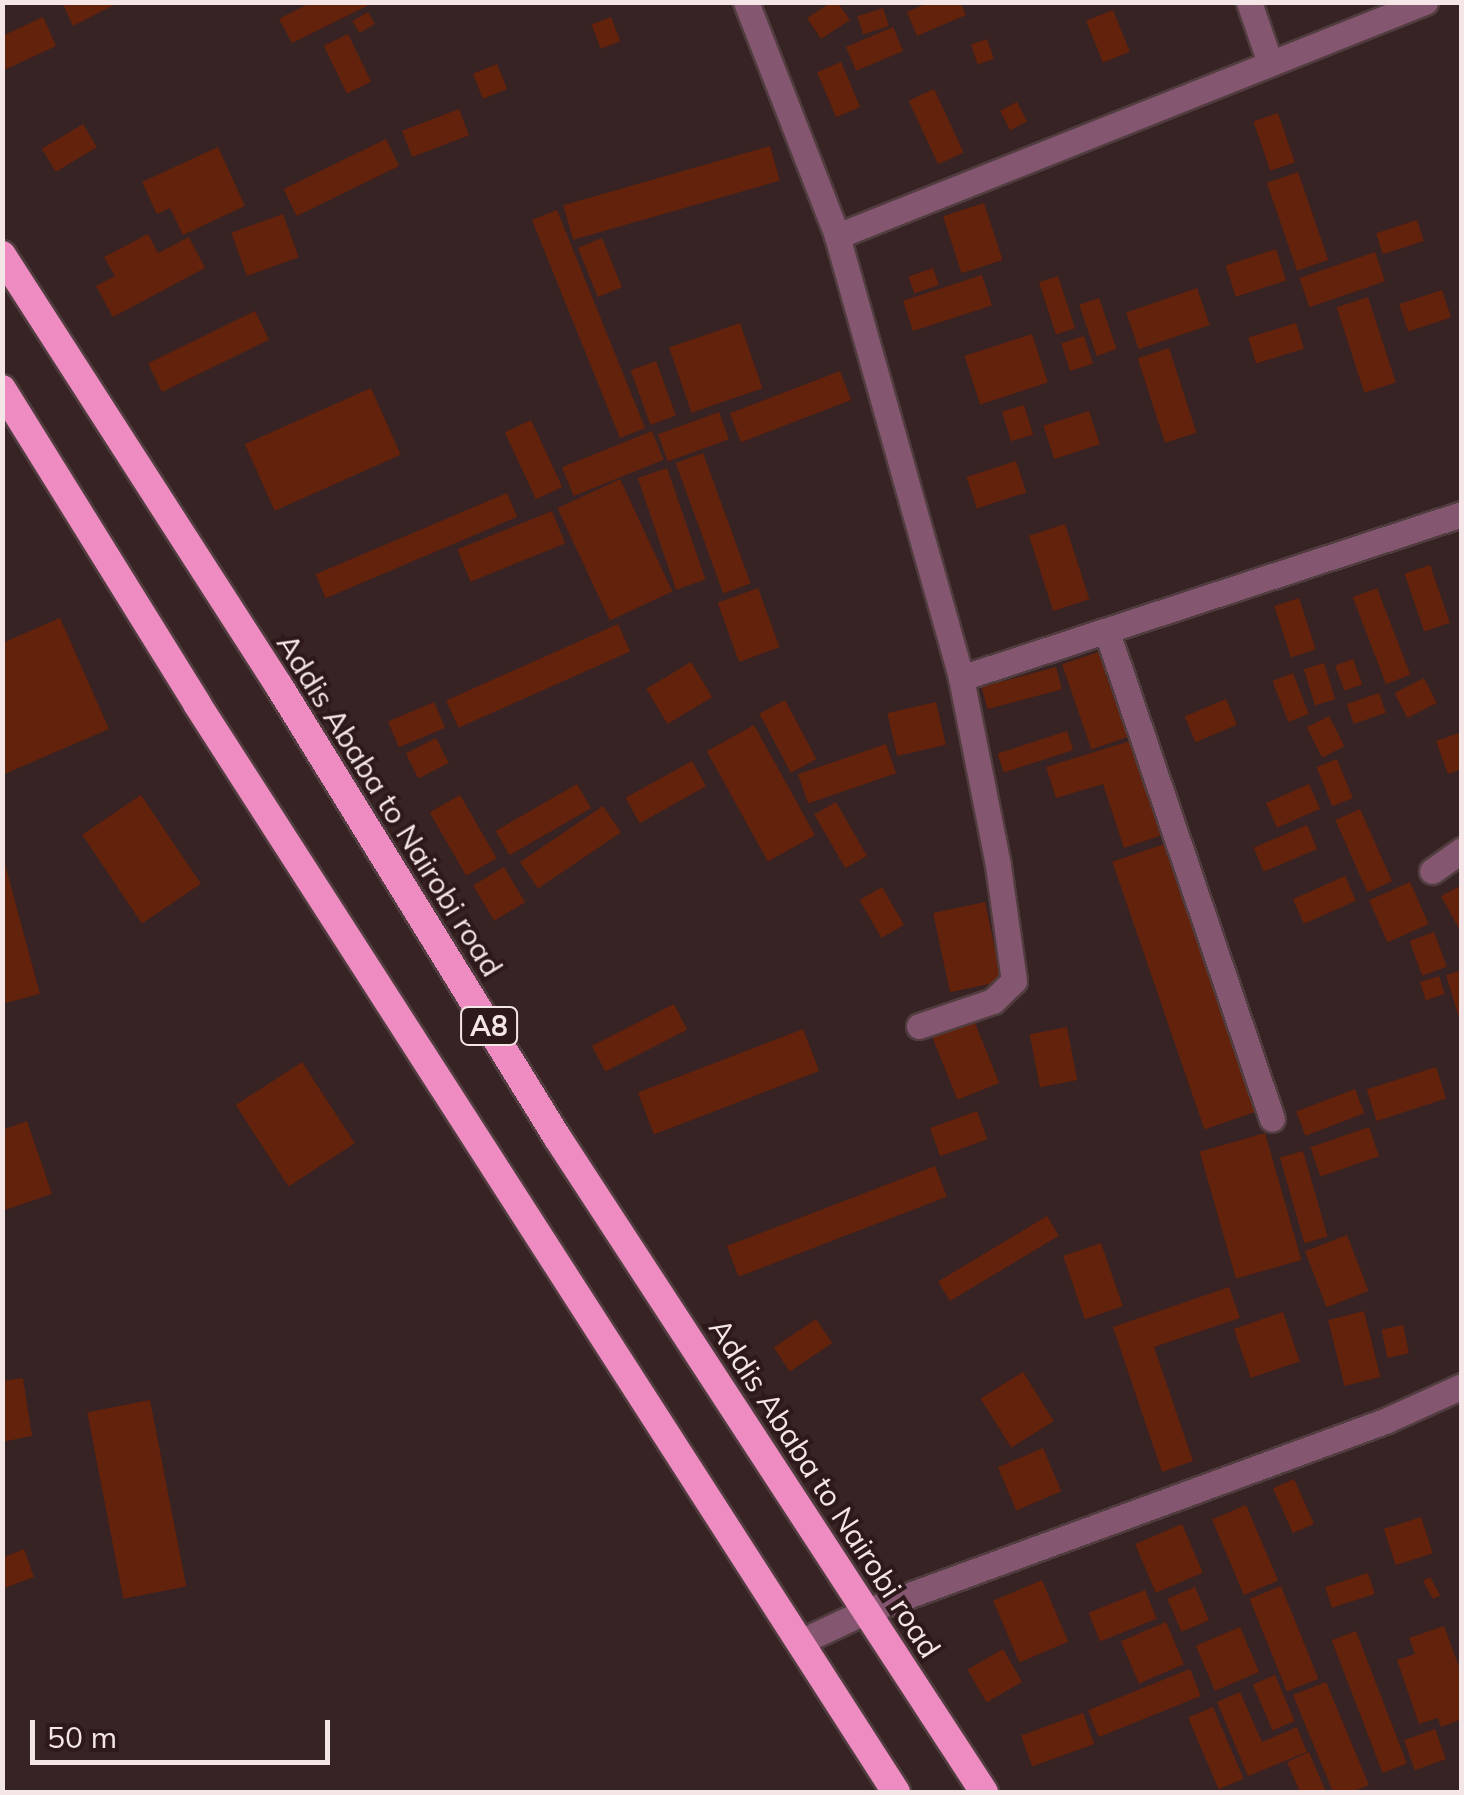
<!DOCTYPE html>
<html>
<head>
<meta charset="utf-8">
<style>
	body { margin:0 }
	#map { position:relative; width:1464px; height:1795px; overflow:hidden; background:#372224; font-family:Mulish,sans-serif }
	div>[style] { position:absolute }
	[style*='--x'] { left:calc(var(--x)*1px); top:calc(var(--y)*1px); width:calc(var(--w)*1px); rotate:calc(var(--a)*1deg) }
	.building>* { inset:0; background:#63220b; transform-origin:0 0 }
	.roads { filter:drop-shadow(2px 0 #513d3f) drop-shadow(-2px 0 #513d3f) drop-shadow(0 2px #513d3f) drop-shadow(0 -2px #513d3f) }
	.minor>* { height:25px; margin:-12.5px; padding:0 12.5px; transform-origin:12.5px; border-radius:12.5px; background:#85566f }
	.trunk>* { height:28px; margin:-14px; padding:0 14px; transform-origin:14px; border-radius:14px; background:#ee8cc1 }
	span { translate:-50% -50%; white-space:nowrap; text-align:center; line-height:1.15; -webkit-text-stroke:8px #2d181a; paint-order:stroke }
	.shield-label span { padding:2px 8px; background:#2d181a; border:2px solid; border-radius:8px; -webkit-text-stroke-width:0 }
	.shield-label { font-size:28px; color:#f4e5e6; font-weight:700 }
	.street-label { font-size:30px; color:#f4e5e6 }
	.frame { position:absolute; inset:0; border:5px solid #f4e5e6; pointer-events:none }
	.scale { position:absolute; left:30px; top:1720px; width:300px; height:45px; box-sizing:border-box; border:5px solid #f4e5e6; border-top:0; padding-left:12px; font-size:30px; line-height:35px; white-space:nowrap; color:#f4e5e6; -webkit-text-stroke:8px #2d181a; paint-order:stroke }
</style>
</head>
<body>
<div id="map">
	<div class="building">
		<div style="clip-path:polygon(62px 2px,120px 2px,73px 26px)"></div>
		<div style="clip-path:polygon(312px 2px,366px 2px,367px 6px,292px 43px,279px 19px)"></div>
		<div style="clip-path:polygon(930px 2px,960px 2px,966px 15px,917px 36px,907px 12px)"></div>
		<div style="clip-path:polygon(830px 3px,838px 3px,850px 20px,821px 39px,807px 18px)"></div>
		<div style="left:883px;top:8px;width:19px;height:27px;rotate:72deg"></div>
		<div style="left:1113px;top:10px;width:45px;height:29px;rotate:68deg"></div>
		<div style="left:368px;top:12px;width:14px;height:18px;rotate:60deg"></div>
		<div style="clip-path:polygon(43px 17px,56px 46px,2px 71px,2px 36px)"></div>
		<div style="left:611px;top:17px;width:26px;height:21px;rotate:69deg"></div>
		<div style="left:893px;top:27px;width:26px;height:51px;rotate:67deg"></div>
		<div style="left:348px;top:34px;width:53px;height:27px;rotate:64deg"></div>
		<div style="left:987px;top:39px;width:21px;height:17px;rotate:71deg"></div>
		<div style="left:841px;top:62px;width:49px;height:26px;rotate:67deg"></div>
		<div style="left:497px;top:64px;width:27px;height:26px;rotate:68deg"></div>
		<div style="left:934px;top:89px;width:70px;height:28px;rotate:65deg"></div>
		<div style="left:1017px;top:102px;width:22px;height:19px;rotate:63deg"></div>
		<div style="left:459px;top:109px;width:28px;height:61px;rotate:69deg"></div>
		<div style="left:1278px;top:113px;width:52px;height:26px;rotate:71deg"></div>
		<div style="left:83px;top:124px;width:27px;height:48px;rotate:59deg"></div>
		<div style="left:386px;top:139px;width:30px;height:114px;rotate:64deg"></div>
		<div style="left:770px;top:146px;width:36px;height:215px;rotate:74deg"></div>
		<div style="clip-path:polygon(218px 147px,245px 206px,183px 235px,170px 208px,157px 214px,142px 182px)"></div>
		<div style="left:1298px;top:172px;width:93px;height:33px;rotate:71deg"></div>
		<div style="left:984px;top:203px;width:60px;height:43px;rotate:72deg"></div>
		<div style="left:557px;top:210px;width:235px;height:27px;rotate:68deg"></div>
		<div style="left:283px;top:214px;width:46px;height:55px;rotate:70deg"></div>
		<div style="left:1417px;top:220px;width:22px;height:43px;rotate:72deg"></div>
		<div style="clip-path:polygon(148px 234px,158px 253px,189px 237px,205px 268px,113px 317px,96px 286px,115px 276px,104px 257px)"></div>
		<div style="left:602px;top:238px;width:53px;height:26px;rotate:68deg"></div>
		<div style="left:1276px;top:249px;width:33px;height:53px;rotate:72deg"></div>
		<div style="left:1375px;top:252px;width:31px;height:80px;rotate:71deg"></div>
		<div style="left:933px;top:268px;width:18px;height:26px;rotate:71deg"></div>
		<div style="left:982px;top:275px;width:32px;height:83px;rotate:72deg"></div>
		<div style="left:1058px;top:276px;width:55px;height:20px;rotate:72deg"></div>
		<div style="left:1197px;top:288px;width:39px;height:75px;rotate:71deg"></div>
		<div style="left:1442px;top:290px;width:29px;height:45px;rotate:72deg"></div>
		<div style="left:1368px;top:297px;width:90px;height:33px;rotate:72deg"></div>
		<div style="left:1099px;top:298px;width:54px;height:21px;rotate:71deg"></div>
		<div style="left:255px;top:311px;width:32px;height:119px;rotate:64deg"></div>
		<div style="left:740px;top:323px;width:69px;height:75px;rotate:71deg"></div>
		<div style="left:1296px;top:323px;width:27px;height:50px;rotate:73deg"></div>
		<div style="left:1032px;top:334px;width:51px;height:71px;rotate:72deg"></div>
		<div style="left:1084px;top:336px;width:29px;height:24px;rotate:72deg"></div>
		<div style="left:1169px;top:348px;width:89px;height:33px;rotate:72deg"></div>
		<div style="left:656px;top:361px;width:58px;height:27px;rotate:70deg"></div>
		<div style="left:840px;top:371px;width:31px;height:118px;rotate:69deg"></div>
		<div style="left:371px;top:388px;width:73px;height:138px;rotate:66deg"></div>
		<div style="left:1024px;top:405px;width:31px;height:23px;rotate:73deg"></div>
		<div style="left:1089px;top:411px;width:35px;height:48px;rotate:72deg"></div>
		<div style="left:719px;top:412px;width:29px;height:65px;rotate:70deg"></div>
		<div style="left:531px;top:420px;width:74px;height:29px;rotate:65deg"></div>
		<div style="left:652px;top:431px;width:31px;height:97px;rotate:68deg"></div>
		<div style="left:703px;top:453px;width:139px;height:29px;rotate:70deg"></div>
		<div style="left:1016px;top:461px;width:33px;height:52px;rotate:72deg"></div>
		<div style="left:667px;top:468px;width:118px;height:31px;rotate:71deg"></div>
		<div style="left:620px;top:479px;width:124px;height:69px;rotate:65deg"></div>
		<div style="left:507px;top:493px;width:26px;height:208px;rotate:67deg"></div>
		<div style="left:552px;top:511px;width:35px;height:102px;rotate:68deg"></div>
		<div style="left:1065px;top:524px;width:79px;height:38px;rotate:72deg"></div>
		<div style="left:1430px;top:565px;width:61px;height:27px;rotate:71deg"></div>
		<div style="left:758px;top:588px;width:63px;height:43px;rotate:70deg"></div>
		<div style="left:1377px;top:588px;width:93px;height:26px;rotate:69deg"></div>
		<div style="left:1299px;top:598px;width:54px;height:26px;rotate:72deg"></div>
		<div style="clip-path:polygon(60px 618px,109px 729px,2px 775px,2px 643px)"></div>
		<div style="left:618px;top:624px;width:30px;height:188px;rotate:66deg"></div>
		<div style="left:1098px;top:652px;width:90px;height:38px;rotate:71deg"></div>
		<div style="left:1353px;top:659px;width:27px;height:19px;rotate:70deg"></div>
		<div style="left:691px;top:662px;width:41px;height:52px;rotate:59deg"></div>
		<div style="left:1324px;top:663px;width:38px;height:21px;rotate:73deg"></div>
		<div style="left:1056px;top:667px;width:23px;height:77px;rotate:75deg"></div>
		<div style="left:1293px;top:673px;width:44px;height:22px;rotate:69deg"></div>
		<div style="left:1424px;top:678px;width:28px;height:33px;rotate:63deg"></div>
		<div style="left:1379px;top:693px;width:21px;height:34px;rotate:71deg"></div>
		<div style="left:1226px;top:699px;width:28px;height:45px;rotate:67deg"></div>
		<div style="left:785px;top:700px;width:67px;height:29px;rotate:62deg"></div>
		<div style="left:434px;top:702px;width:28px;height:50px;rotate:67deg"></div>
		<div style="left:936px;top:702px;width:44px;height:50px;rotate:77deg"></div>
		<div style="left:1329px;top:716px;width:34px;height:25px;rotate:63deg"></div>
		<div style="left:754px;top:725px;width:126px;height:54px;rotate:61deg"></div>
		<div style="left:1067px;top:731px;width:20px;height:73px;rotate:72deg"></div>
		<div style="clip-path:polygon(1462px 732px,1462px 769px,1448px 774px,1436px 741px)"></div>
		<div style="left:436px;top:738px;width:28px;height:34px;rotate:63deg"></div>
		<div style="clip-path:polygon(1130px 741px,1162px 835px,1124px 848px,1103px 784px,1056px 798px,1046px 767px)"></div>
		<div style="left:886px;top:744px;width:31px;height:93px;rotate:71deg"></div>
		<div style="left:1337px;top:759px;width:42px;height:22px;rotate:68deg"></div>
		<div style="left:692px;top:761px;width:29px;height:76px;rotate:61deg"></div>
		<div style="left:577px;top:784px;width:28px;height:94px;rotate:60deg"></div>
		<div style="left:1309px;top:784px;width:27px;height:47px;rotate:66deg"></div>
		<div style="left:141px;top:795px;width:107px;height:71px;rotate:56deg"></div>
		<div style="left:460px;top:795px;width:73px;height:35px;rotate:60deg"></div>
		<div style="left:836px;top:802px;width:62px;height:25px;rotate:60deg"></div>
		<div style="left:603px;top:806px;width:32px;height:100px;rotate:56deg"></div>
		<div style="left:1360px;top:809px;width:79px;height:27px;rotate:66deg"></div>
		<div style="left:1307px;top:825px;width:26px;height:58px;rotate:67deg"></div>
		<div style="left:1170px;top:842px;width:283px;height:61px;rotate:71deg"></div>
		<div style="clip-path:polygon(2px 853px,40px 994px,2px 1004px)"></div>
		<div style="left:504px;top:867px;width:41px;height:36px;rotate:59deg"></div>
		<div style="left:1345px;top:876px;width:27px;height:57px;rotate:66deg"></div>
		<div style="left:1410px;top:882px;width:46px;height:45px;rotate:66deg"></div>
		<div style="clip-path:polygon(1462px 885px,1462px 934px,1441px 896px)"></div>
		<div style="left:882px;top:887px;width:44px;height:26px;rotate:60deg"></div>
		<div style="left:985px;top:902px;width:81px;height:53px;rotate:78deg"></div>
		<div style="left:1434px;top:932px;width:37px;height:26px;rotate:70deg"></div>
		<div style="clip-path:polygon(1462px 970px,1462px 1024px,1461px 1024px,1446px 975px)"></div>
		<div style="left:1439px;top:976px;width:19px;height:20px;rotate:72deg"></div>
		<div style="left:674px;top:1004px;width:29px;height:92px;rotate:63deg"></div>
		<div style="left:973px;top:1018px;width:70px;height:45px;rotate:68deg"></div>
		<div style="left:1067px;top:1027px;width:54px;height:38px;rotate:79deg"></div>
		<div style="left:803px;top:1029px;width:45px;height:177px;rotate:69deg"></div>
		<div style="left:302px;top:1062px;width:97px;height:79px;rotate:57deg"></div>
		<div style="left:1436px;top:1067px;width:33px;height:73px;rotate:72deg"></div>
		<div style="left:1355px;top:1089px;width:26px;height:63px;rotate:69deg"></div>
		<div style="left:977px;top:1111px;width:30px;height:50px;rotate:70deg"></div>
		<div style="clip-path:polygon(27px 1121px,52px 1194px,2px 1211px,2px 1130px)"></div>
		<div style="left:1369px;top:1127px;width:31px;height:62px;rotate:71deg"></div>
		<div style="left:1265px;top:1133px;width:132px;height:68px;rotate:74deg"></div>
		<div style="left:1303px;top:1151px;width:89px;height:24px;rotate:74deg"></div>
		<div style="left:935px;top:1166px;width:33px;height:223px;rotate:69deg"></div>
		<div style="left:1047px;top:1216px;width:23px;height:127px;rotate:59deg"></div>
		<div style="left:1347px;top:1235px;width:60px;height:45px;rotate:69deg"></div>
		<div style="left:1101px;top:1243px;width:67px;height:40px;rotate:71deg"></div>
		<div style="clip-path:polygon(1229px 1287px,1240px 1318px,1154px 1347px,1193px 1461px,1162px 1472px,1113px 1327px)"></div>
		<div style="left:1364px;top:1311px;width:68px;height:37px;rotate:76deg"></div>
		<div style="left:1283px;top:1312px;width:52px;height:52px;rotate:71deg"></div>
		<div style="left:816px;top:1319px;width:29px;height:51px;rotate:56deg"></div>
		<div style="left:1403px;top:1325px;width:29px;height:22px;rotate:78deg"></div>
		<div style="left:1023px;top:1372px;width:58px;height:50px;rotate:58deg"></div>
		<div style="clip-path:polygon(23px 1378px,32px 1436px,2px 1442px,2px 1381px)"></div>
		<div style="left:150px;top:1400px;width:190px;height:64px;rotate:79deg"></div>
		<div style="left:1043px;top:1448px;width:47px;height:49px;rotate:67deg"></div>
		<div style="left:1294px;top:1479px;width:49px;height:23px;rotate:66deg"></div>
		<div style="left:1246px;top:1505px;width:82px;height:37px;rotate:67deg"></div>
		<div style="left:1421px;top:1517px;width:38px;height:39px;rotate:72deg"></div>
		<div style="left:1182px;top:1524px;width:53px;height:51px;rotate:67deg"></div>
		<div style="clip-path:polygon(24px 1549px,34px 1577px,2px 1589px,2px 1558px)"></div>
		<div style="left:1368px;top:1573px;width:22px;height:45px;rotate:72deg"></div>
		<div style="left:1430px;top:1577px;width:21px;height:8px;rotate:61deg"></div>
		<div style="left:1042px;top:1580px;width:67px;height:53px;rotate:67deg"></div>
		<div style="left:1281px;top:1586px;width:100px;height:34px;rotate:68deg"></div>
		<div style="left:1195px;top:1587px;width:36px;height:30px;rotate:67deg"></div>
		<div style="left:1145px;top:1590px;width:31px;height:61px;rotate:68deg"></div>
		<div style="left:1166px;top:1622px;width:46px;height:49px;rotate:67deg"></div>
		<div style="clip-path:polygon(1444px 1626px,1462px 1675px,1462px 1719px,1441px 1727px,1438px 1718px,1419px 1724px,1397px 1660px,1415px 1654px,1409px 1638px)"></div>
		<div style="left:1240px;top:1627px;width:49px;height:48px;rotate:67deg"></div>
		<div style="left:1356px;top:1631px;width:142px;height:26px;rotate:69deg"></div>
		<div style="left:1003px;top:1649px;width:38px;height:41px;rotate:60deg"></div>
		<div style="left:1190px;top:1669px;width:29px;height:110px;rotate:68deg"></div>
		<div style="left:1275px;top:1675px;width:50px;height:24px;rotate:67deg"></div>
		<div style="clip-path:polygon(1326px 1682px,1369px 1785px,1351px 1792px,1333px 1792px,1293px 1695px)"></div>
		<div style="clip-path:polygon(1240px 1692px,1262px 1742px,1297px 1727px,1307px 1752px,1248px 1776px,1217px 1702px)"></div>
		<div style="left:1213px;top:1707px;width:78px;height:27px;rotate:67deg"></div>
		<div style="left:1083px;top:1713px;width:33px;height:66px;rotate:70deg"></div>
		<div style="left:1435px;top:1729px;width:32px;height:33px;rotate:70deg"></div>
		<div style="clip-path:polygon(1309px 1752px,1326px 1792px,1300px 1792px,1287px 1762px)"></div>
	</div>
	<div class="roads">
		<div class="minor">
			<div style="--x:746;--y:2;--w:251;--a:68.7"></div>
			<div style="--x:1249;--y:2;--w:65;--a:71"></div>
			<div style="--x:1425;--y:2;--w:633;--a:158.3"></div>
			<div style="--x:837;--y:236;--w:459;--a:74.3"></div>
			<div style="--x:961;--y:678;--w:527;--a:-18.13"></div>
			<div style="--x:1107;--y:632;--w:514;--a:71.28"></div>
			<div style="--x:1432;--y:871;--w:37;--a:-35"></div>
			<div style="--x:919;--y:1026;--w:78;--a:-18.7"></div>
			<div style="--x:993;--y:1001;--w:29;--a:-44"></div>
			<div style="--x:1014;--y:981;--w:117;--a:-97.9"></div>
			<div style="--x:998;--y:865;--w:191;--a:-101.2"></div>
			<div style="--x:800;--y:1642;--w:73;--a:-25.2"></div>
			<div style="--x:866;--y:1611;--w:553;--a:-20.11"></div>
			<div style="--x:1385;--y:1421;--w:85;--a:-24.4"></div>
		</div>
		<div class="trunk">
			<div style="--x:2;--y:255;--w:512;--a:57.27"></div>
			<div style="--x:279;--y:686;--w:530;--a:58.35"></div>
			<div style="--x:557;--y:1137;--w:782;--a:56.9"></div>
			<div style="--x:2;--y:389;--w:370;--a:58.2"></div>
			<div style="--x:197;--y:704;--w:1293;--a:57.28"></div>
		</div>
	</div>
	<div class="shield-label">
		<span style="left:489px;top:1026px">A8</span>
	</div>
	<div class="street-label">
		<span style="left:390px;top:805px;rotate:58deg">Addis Ababa to Nairobi road</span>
		<span style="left:825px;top:1488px;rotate:57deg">Addis Ababa to Nairobi road</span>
	</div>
	<div class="frame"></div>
	<div class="scale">50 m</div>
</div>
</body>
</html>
